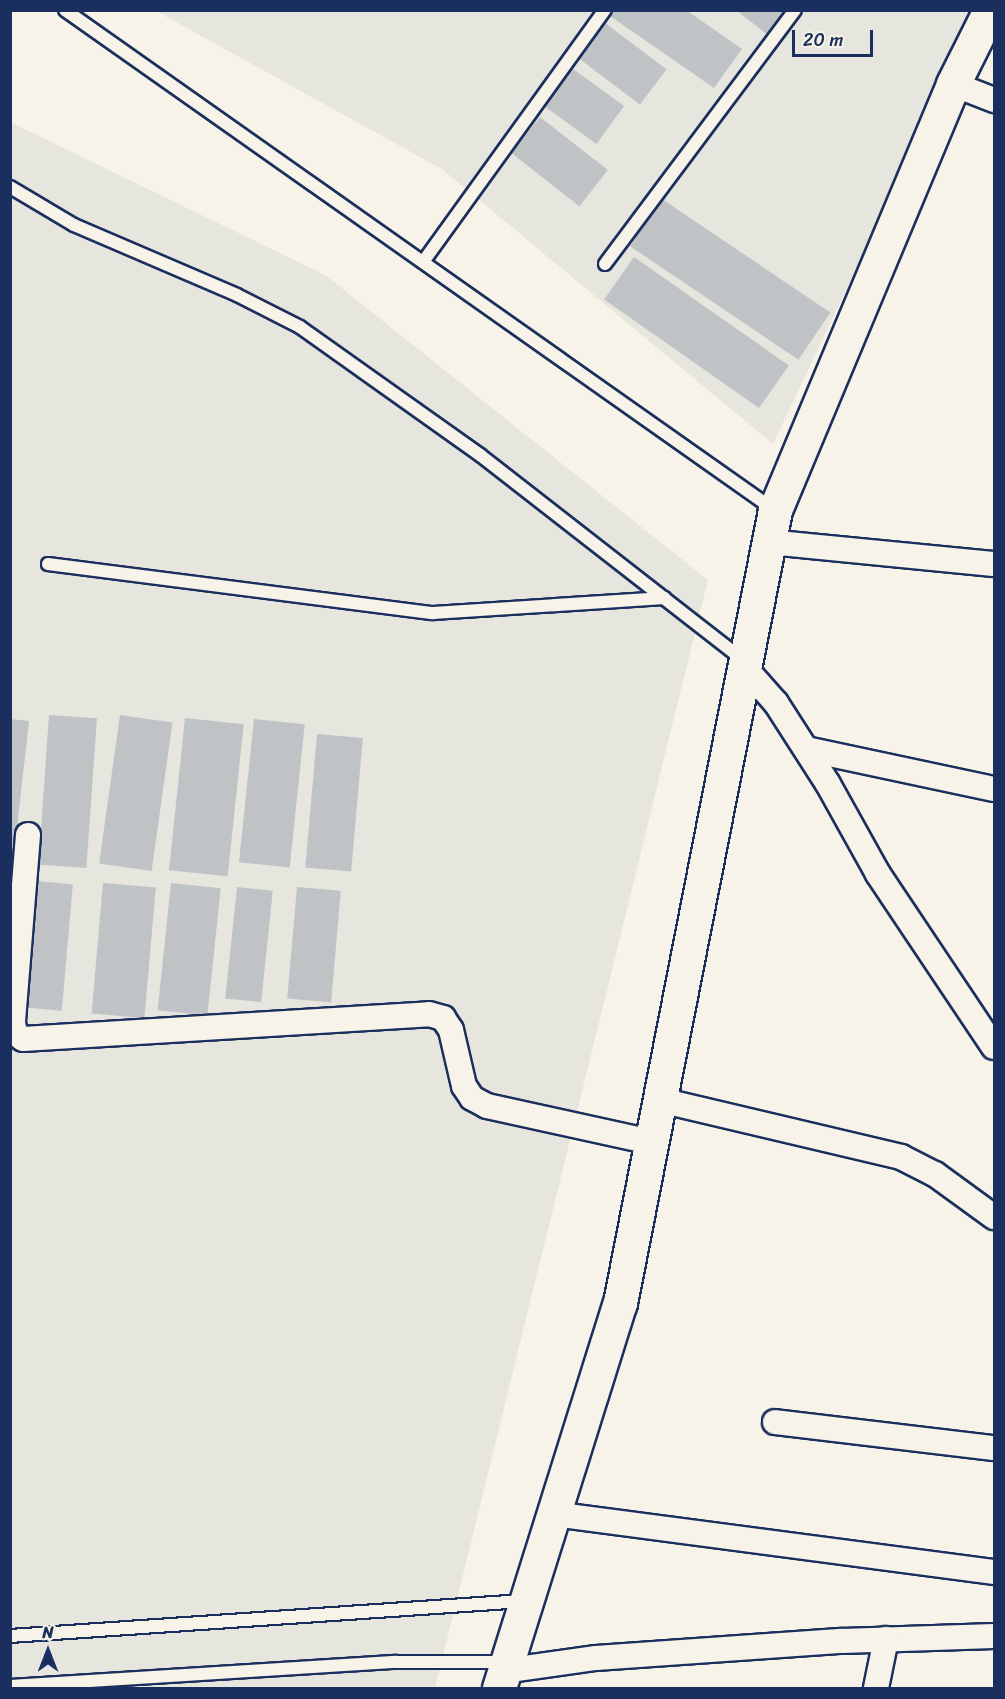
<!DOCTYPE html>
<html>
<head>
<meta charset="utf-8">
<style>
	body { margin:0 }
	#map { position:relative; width:1005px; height:1699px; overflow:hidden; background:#f7f3e8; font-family:Sriracha,sans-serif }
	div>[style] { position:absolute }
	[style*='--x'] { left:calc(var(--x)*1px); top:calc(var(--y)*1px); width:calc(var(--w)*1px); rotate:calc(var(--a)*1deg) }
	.built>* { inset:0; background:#e6e5de }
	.building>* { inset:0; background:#c0c3c5; transform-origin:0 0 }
	.roads { filter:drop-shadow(2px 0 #1b2f5e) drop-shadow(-2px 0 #1b2f5e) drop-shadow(0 2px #1b2f5e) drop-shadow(0 -2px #1b2f5e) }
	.service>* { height:12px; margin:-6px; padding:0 6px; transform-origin:6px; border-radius:6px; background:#f7f3e8 }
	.minor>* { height:24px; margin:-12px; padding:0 12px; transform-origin:12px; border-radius:12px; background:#f7f3e8 }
	.primary>* { height:33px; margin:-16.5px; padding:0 16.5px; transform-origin:16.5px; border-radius:16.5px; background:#f7f3e8 }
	span { translate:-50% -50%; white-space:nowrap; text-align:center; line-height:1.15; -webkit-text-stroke:6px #f7f3e8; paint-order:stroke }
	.frame { position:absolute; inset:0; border:12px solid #1b2f5e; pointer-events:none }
	.north { position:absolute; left:18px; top:1621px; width:60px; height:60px; -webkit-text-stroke:4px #f7f3e8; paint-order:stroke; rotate:0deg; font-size:16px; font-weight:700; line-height:24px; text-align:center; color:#1b2f5e }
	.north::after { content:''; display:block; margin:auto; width:21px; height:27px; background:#1b2f5e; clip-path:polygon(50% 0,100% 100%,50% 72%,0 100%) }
	.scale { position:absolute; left:792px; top:30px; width:81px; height:27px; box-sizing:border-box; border:3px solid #1b2f5e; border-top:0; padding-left:8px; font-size:18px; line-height:21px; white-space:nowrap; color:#1b2f5e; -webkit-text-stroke:4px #f7f3e8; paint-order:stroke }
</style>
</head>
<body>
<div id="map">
	<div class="built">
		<div style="clip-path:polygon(156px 11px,978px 11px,773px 444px,442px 169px)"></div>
		<div style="clip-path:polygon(10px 122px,325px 275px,708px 580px,435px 1688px,11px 1688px)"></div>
	</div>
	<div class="building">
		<div style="clip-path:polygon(614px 10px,686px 10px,742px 49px,714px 88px,610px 16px)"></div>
		<div style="clip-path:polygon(736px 10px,789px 10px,769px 36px)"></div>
		<div style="left:605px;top:23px;width:77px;height:44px;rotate:37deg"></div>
		<div style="left:569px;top:66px;width:68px;height:47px;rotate:36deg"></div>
		<div style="left:540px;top:117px;width:86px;height:46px;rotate:38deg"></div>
		<div style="left:662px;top:199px;width:203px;height:57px;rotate:34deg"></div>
		<div style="left:634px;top:257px;width:189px;height:52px;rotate:35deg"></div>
		<div style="left:49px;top:715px;width:48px;height:150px;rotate:4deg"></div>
		<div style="left:120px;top:715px;width:53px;height:150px;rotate:8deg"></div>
		<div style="left:185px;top:718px;width:59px;height:153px;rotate:6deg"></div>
		<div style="clip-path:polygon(10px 719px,29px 721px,12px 872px,10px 872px)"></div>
		<div style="left:254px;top:719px;width:51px;height:144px;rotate:6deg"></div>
		<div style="left:317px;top:734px;width:46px;height:134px;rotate:5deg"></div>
		<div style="left:36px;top:881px;width:37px;height:127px;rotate:5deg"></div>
		<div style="left:103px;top:883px;width:53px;height:131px;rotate:5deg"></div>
		<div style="left:171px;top:883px;width:50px;height:128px;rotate:6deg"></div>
		<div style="left:237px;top:887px;width:36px;height:112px;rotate:6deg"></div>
		<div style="left:297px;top:887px;width:44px;height:112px;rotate:5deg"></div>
	</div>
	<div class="roads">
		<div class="service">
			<div style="--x:65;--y:10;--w:866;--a:35.18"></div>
			<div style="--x:10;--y:187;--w:74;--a:30.7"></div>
			<div style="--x:74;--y:225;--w:177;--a:23.2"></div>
			<div style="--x:237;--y:295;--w:71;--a:26.9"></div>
			<div style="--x:300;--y:327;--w:221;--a:35.4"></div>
			<div style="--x:480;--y:455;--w:333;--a:37.9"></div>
			<div style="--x:423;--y:262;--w:311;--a:-54.2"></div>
			<div style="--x:605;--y:264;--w:317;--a:-53.2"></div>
			<div style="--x:48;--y:564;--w:388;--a:7.3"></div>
			<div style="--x:433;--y:613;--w:232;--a:-3.7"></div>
			<div style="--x:10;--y:1636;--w:515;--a:-3.9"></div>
			<div style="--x:10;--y:1686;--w:387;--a:-3.6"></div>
			<div style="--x:396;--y:1662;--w:109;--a:0"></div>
		</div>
		<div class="minor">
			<div style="--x:953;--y:84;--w:44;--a:21.3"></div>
			<div style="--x:769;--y:542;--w:226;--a:5.6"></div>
			<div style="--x:745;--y:668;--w:47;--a:48.5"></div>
			<div style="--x:776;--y:703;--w:96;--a:57.3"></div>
			<div style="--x:828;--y:784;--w:103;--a:60.9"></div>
			<div style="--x:878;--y:874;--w:208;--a:56.2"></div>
			<div style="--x:806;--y:749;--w:192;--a:12"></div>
			<div style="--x:28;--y:835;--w:189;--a:94.6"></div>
			<div style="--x:13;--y:1023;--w:10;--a:79"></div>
			<div style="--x:15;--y:1033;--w:10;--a:37"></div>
			<div style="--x:23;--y:1039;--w:407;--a:-3.5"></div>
			<div style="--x:429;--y:1014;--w:15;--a:16"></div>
			<div style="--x:443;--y:1018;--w:14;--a:56"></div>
			<div style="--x:451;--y:1030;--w:57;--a:76.9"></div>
			<div style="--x:464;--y:1086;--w:14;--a:56"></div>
			<div style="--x:472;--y:1098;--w:17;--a:28"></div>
			<div style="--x:487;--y:1106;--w:168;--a:12.4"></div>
			<div style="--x:660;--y:1100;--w:248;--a:13.3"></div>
			<div style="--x:901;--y:1157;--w:38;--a:27"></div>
			<div style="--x:935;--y:1174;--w:73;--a:36.1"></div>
			<div style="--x:775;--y:1422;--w:221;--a:6.8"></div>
			<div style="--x:553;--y:1514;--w:445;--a:7.5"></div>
			<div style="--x:503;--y:1671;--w:94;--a:-8"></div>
			<div style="--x:596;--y:1658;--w:247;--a:-4"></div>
			<div style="--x:842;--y:1641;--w:152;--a:-1.9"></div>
			<div style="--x:876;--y:1688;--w:50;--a:-78.5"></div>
		</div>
		<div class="primary">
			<div style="--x:499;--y:1688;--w:404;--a:-72.6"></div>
			<div style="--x:620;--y:1303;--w:808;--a:-78.94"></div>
			<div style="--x:775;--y:510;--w:462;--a:-67.3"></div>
			<div style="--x:953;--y:84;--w:83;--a:-63.4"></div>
		</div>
	</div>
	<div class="frame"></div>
	<div class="north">N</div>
	<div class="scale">20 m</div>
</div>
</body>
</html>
